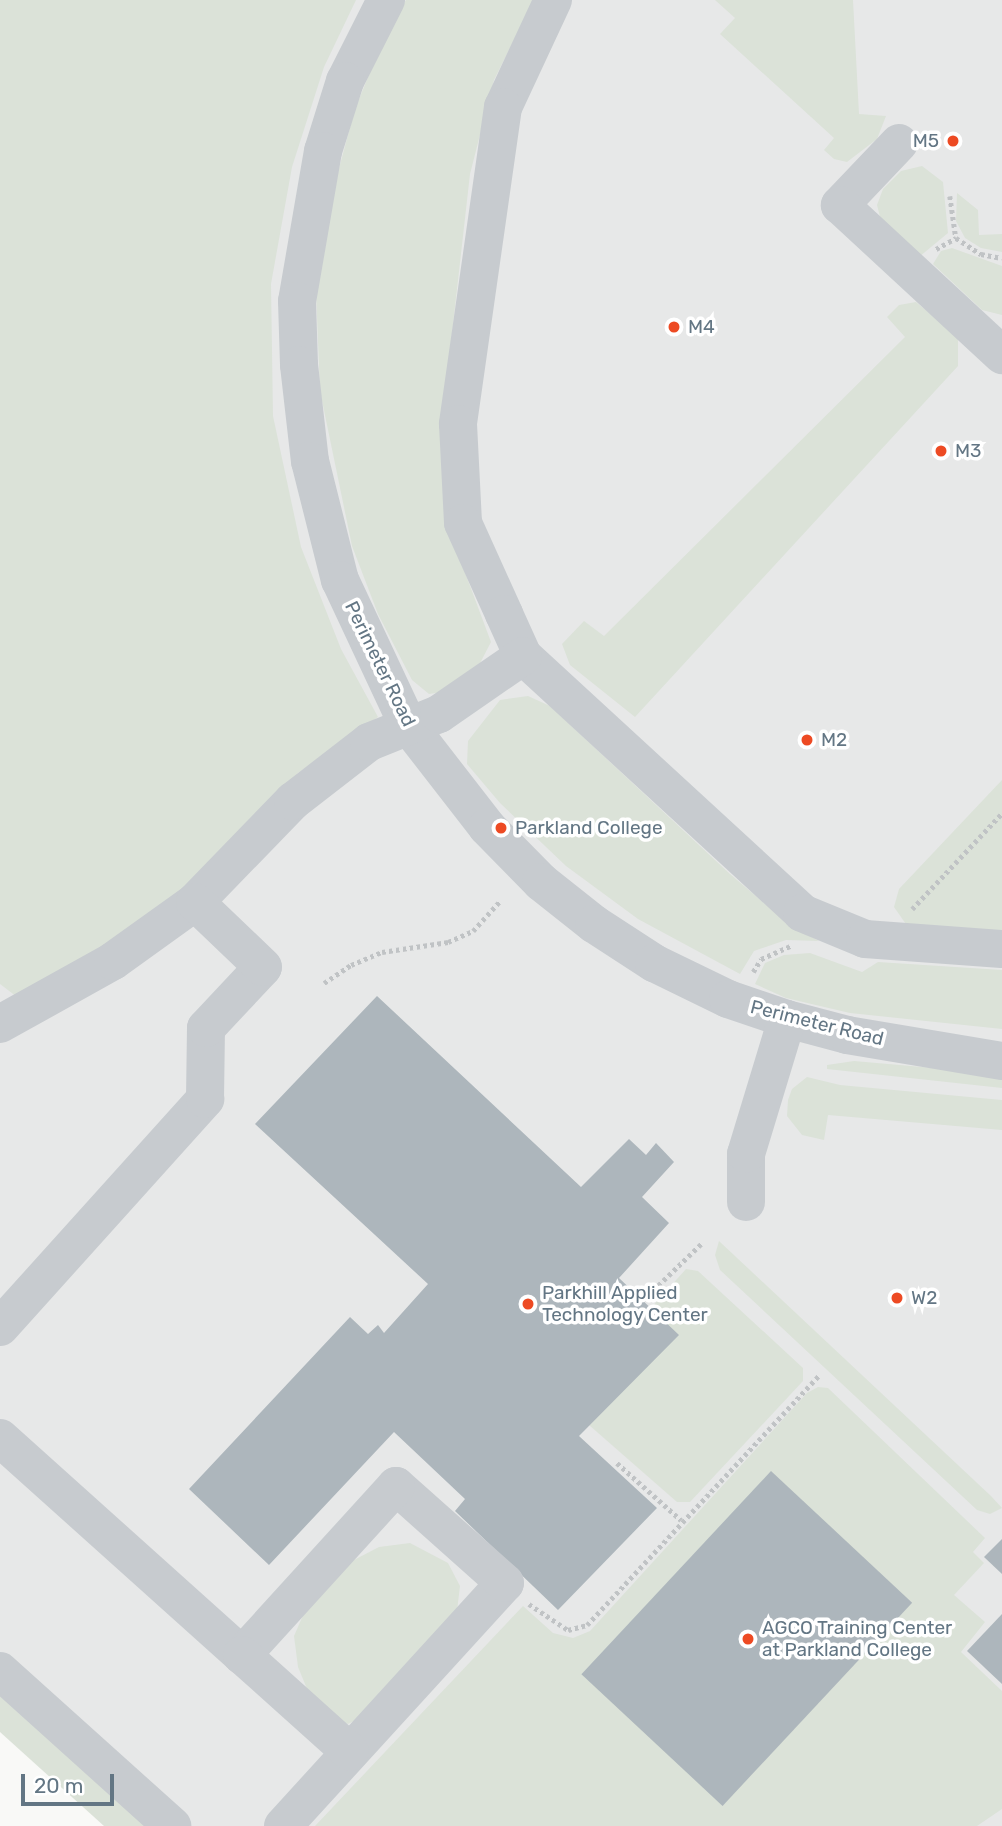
<!DOCTYPE html>
<html>
<head>
<meta charset="utf-8">
<style>
	body { margin:0 }
	#map { position:relative; width:1002px; height:1826px; overflow:hidden; background:#f9f9f7; font-family:Rubik,sans-serif }
	div>[style] { position:absolute }
	[style*='--x'] { left:calc(var(--x)*1px); top:calc(var(--y)*1px); width:calc(var(--w)*1px); rotate:calc(var(--a)*1deg) }
	.built>* { inset:0; background:#e7e8e8 }
	.green>* { inset:0; background:#dbe2d8 }
	.building>* { inset:0; background:#adb6bc; transform-origin:0 0 }
	.path>* { height:4.5px; margin-top:-2.25px; transform-origin:0; background:repeating-linear-gradient(90deg,#c0c3c5 0 3.5px,transparent 0 7px) }
	.minor>* { height:38px; margin:-19px; padding:0 19px; transform-origin:19px; border-radius:19px; background:#c7cbcf }
	.dots>* { width:19px; height:19px; translate:-50% -50%; box-sizing:border-box; border:4px solid #fff; border-radius:50% }
	span { translate:-50% -50%; white-space:nowrap; text-align:center; line-height:1.15; -webkit-text-stroke:7px #fff; paint-order:stroke }
	.poi-label { font-size:19px; color:#637684 }
	.right { translate:-100% -50%; text-align:right }
	.left { translate:0 -50%; text-align:left }
	.street-label { font-size:19px; color:#637684 }
	.scale { position:absolute; left:21px; top:1774px; width:93px; height:32px; box-sizing:border-box; border:4px solid #637684; border-top:0; padding-left:9px; font-size:21px; line-height:24px; white-space:nowrap; color:#637684; -webkit-text-stroke:5px #fff; paint-order:stroke }
</style>
</head>
<body>
<div id="map">
	<div class="built">
		<div style="clip-path:polygon(0 0,1002px 0,1002px 1826px,191px 1826px,0 1656px)"></div>
	</div>
	<div class="green">
		<div style="clip-path:polygon(0 0,356px 0,324px 67px,292px 167px,271px 284px,273px 416px,301px 547px,341px 649px,378px 717px,298px 773px,187px 892px,21px 1000px,0 984px)"></div>
		<div style="clip-path:polygon(406px 0,534px 0,494px 80px,470px 174px,441px 431px,451px 535px,491px 642px,477px 669px,450px 691px,429px 694px,412px 680px,378px 614px,352px 546px,320px 391px,316px 292px,331px 198px,355px 109px,388px 28px)"></div>
		<div style="clip-path:polygon(715px 0,853px 0,859px 114px,886px 116px,877px 139px,847px 162px,834px 159px,824px 150px,834px 138px,720px 34px,735px 18px)"></div>
		<div style="clip-path:polygon(922px 166px,943px 182px,948px 233px,919px 257px,881px 221px,877px 205px,883px 189px,901px 171px)"></div>
		<div style="clip-path:polygon(957px 193px,978px 210px,979px 235px,1002px 234px,1002px 252px,981px 248px,965px 238px,956px 221px)"></div>
		<div style="clip-path:polygon(952px 248px,1002px 266px,1002px 315px,982px 310px,933px 264px,941px 251px)"></div>
		<div style="clip-path:polygon(916px 302px,958px 337px,958px 366px,635px 717px,570px 665px,562px 644px,584px 621px,604px 636px,905px 337px,887px 317px,899px 305px)"></div>
		<div style="clip-path:polygon(528px 696px,550px 706px,730px 874px,791px 926px,819px 941px,786px 940px,754px 951px,740px 974px,638px 919px,566px 866px,500px 803px,467px 764px,468px 741px,500px 700px)"></div>
		<div style="clip-path:polygon(1002px 780px,1002px 932px,908px 927px,894px 907px,899px 889px)"></div>
		<div style="clip-path:polygon(810px 953px,862px 972px,878px 962px,1002px 970px,1002px 1029px,850px 1013px,786px 998px,755px 984px,765px 963px,784px 955px)"></div>
		<div style="clip-path:polygon(854px 1061px,1002px 1074px,1002px 1088px,827px 1069px,827px 1065px)"></div>
		<div style="clip-path:polygon(807px 1077px,840px 1085px,1002px 1100px,1002px 1130px,828px 1115px,824px 1140px,802px 1135px,787px 1116px,788px 1100px,792px 1089px)"></div>
		<div style="clip-path:polygon(719px 1241px,991px 1496px,1002px 1508px,990px 1514px,977px 1510px,720px 1270px,715px 1255px)"></div>
		<div style="clip-path:polygon(686px 1269px,698px 1271px,803px 1368px,803px 1381px,690px 1502px,677px 1502px,589px 1425px,651px 1308px)"></div>
		<div style="clip-path:polygon(818px 1387px,828px 1388px,985px 1538px,973px 1552px,984px 1563px,954px 1595px,985px 1622px,961px 1652px,1002px 1691px,1002px 1809px,977px 1826px,315px 1826px,523px 1606px,553px 1633px,573px 1638px,590px 1631px,807px 1393px)"></div>
		<div style="clip-path:polygon(410px 1543px,448px 1563px,460px 1586px,457px 1611px,366px 1715px,348px 1724px,317px 1713px,298px 1667px,294px 1636px,308px 1604px,352px 1561px,379px 1547px)"></div>
		<div style="clip-path:polygon(0 1689px,149px 1826px,104px 1826px,0 1732px)"></div>
	</div>
	<div class="building">
		<div style="clip-path:polygon(377px 996px,581px 1187px,629px 1139px,646px 1155px,656px 1143px,674px 1162px,642px 1197px,669px 1223px,619px 1278px,679px 1335px,579px 1436px,657px 1508px,558px 1610px,455px 1511px,465px 1499px,394px 1432px,269px 1565px,189px 1489px,350px 1317px,368px 1334px,378px 1325px,384px 1333px,428px 1284px,255px 1124px)"></div>
		<div style="left:771px;top:1471px;width:193px;height:278px;rotate:43deg"></div>
		<div style="clip-path:polygon(1002px 1539px,1002px 1574px,984px 1557px)"></div>
		<div style="clip-path:polygon(1002px 1614px,1002px 1684px,967px 1651px)"></div>
	</div>
	<div class="path">
		<div style="--x:950;--y:196;--w:42;--a:81.9"></div>
		<div style="--x:936;--y:249;--w:23;--a:-29"></div>
		<div style="--x:956;--y:238;--w:30;--a:33"></div>
		<div style="--x:981;--y:254;--w:21;--a:11"></div>
		<div style="--x:912;--y:909;--w:132;--a:-46.8"></div>
		<div style="--x:753;--y:972;--w:15;--a:-58"></div>
		<div style="--x:761;--y:959;--w:32;--a:-24"></div>
		<div style="--x:324;--y:983;--w:32;--a:-34"></div>
		<div style="--x:351;--y:965;--w:34;--a:-23"></div>
		<div style="--x:382;--y:952;--w:67;--a:-8.6"></div>
		<div style="--x:448;--y:942;--w:27;--a:-24"></div>
		<div style="--x:473;--y:931;--w:39;--a:-48"></div>
		<div style="--x:643;--y:1300;--w:83;--a:-44"></div>
		<div style="--x:617;--y:1463;--w:86;--a:41.7"></div>
		<div style="--x:529;--y:1604;--w:47;--a:33.7"></div>
		<div style="--x:568;--y:1630;--w:20;--a:-15"></div>
		<div style="--x:587;--y:1625;--w:342;--a:-47.1"></div>
	</div>
	<div class="minor">
		<div style="--x:386;--y:0;--w:91;--a:116.8"></div>
		<div style="--x:345;--y:81;--w:73;--a:107.4"></div>
		<div style="--x:323;--y:151;--w:152;--a:99.8"></div>
		<div style="--x:297;--y:301;--w:64;--a:88.2"></div>
		<div style="--x:299;--y:365;--w:97;--a:83.5"></div>
		<div style="--x:310;--y:461;--w:123;--a:75.9"></div>
		<div style="--x:340;--y:580;--w:160;--a:64.9"></div>
		<div style="--x:408;--y:725;--w:129;--a:52.2"></div>
		<div style="--x:487;--y:827;--w:77;--a:45.5"></div>
		<div style="--x:541;--y:882;--w:68;--a:38.4"></div>
		<div style="--x:594;--y:924;--w:72;--a:33"></div>
		<div style="--x:654;--y:963;--w:82;--a:25.9"></div>
		<div style="--x:728;--y:999;--w:62;--a:18.7"></div>
		<div style="--x:787;--y:1019;--w:62;--a:14.9"></div>
		<div style="--x:847;--y:1035;--w:157;--a:9.5"></div>
		<div style="--x:553;--y:0;--w:118;--a:115"></div>
		<div style="--x:503;--y:107;--w:320;--a:98.1"></div>
		<div style="--x:458;--y:424;--w:99;--a:87.1"></div>
		<div style="--x:463;--y:523;--w:100;--a:65.7"></div>
		<div style="--x:504;--y:614;--w:46;--a:65.7"></div>
		<div style="--x:523;--y:656;--w:379;--a:42.6"></div>
		<div style="--x:802;--y:913;--w:68;--a:22.4"></div>
		<div style="--x:865;--y:939;--w:137;--a:4.2"></div>
		<div style="--x:899;--y:143;--w:86;--a:133.6"></div>
		<div style="--x:840;--y:205;--w:221;--a:42.8"></div>
		<div style="--x:0;--y:1024;--w:129;--a:-29.1"></div>
		<div style="--x:113;--y:961;--w:101;--a:-35.7"></div>
		<div style="--x:195;--y:902;--w:141;--a:-45.9"></div>
		<div style="--x:293;--y:801;--w:96;--a:-37.8"></div>
		<div style="--x:369;--y:742;--w:75;--a:-21.8"></div>
		<div style="--x:439;--y:714;--w:102;--a:-34.6"></div>
		<div style="--x:746;--y:1202;--w:48;--a:-90"></div>
		<div style="--x:746;--y:1154;--w:141;--a:-73.1"></div>
		<div style="--x:0;--y:1327;--w:307;--a:-48"></div>
		<div style="--x:205;--y:1099;--w:71;--a:-89.2"></div>
		<div style="--x:206;--y:1028;--w:83;--a:-46.9"></div>
		<div style="--x:263;--y:967;--w:94;--a:-136.3"></div>
		<div style="--x:0;--y:1438;--w:325;--a:41.9"></div>
		<div style="--x:0;--y:1671;--w:232;--a:42"></div>
		<div style="--x:283;--y:1826;--w:329;--a:-47.6"></div>
		<div style="--x:505;--y:1583;--w:146;--a:-138.3"></div>
		<div style="--x:396;--y:1486;--w:229;--a:132.3"></div>
		<div style="--x:242;--y:1655;--w:145;--a:41.9"></div>
	</div>
	<div class="dots">
		<div style="left:953px;top:141px;background:#ed4a23"></div>
		<div style="left:674px;top:327px;background:#ed4a23"></div>
		<div style="left:941px;top:451px;background:#ed4a23"></div>
		<div style="left:807px;top:740px;background:#ed4a23"></div>
		<div style="left:501px;top:828px;background:#ed4a23"></div>
		<div style="left:897px;top:1298px;background:#ed4a23"></div>
		<div style="left:528px;top:1304px;background:#ed4a23"></div>
		<div style="left:748px;top:1639px;background:#ed4a23"></div>
	</div>
	<div class="poi-label">
		<span class="right" style="left:939px;top:141px">M5</span>
		<span class="left" style="left:688px;top:327px">M4</span>
		<span class="left" style="left:955px;top:451px">M3</span>
		<span class="left" style="left:821px;top:740px">M2</span>
		<span class="left" style="left:515px;top:828px">Parkland College</span>
		<span class="left" style="left:542px;top:1304px">Parkhill Applied<br>Technology Center</span>
		<span class="left" style="left:911px;top:1298px">W2</span>
		<span class="left" style="left:762px;top:1639px">AGCO Training Center<br>at Parkland College</span>
	</div>
	<div class="street-label">
		<span style="left:380px;top:664px;rotate:64deg">Perimeter Road</span>
		<span style="left:817px;top:1023px;rotate:14deg">Perimeter Road</span>
	</div>
	<div class="scale">20 m</div>
</div>
</body>
</html>
